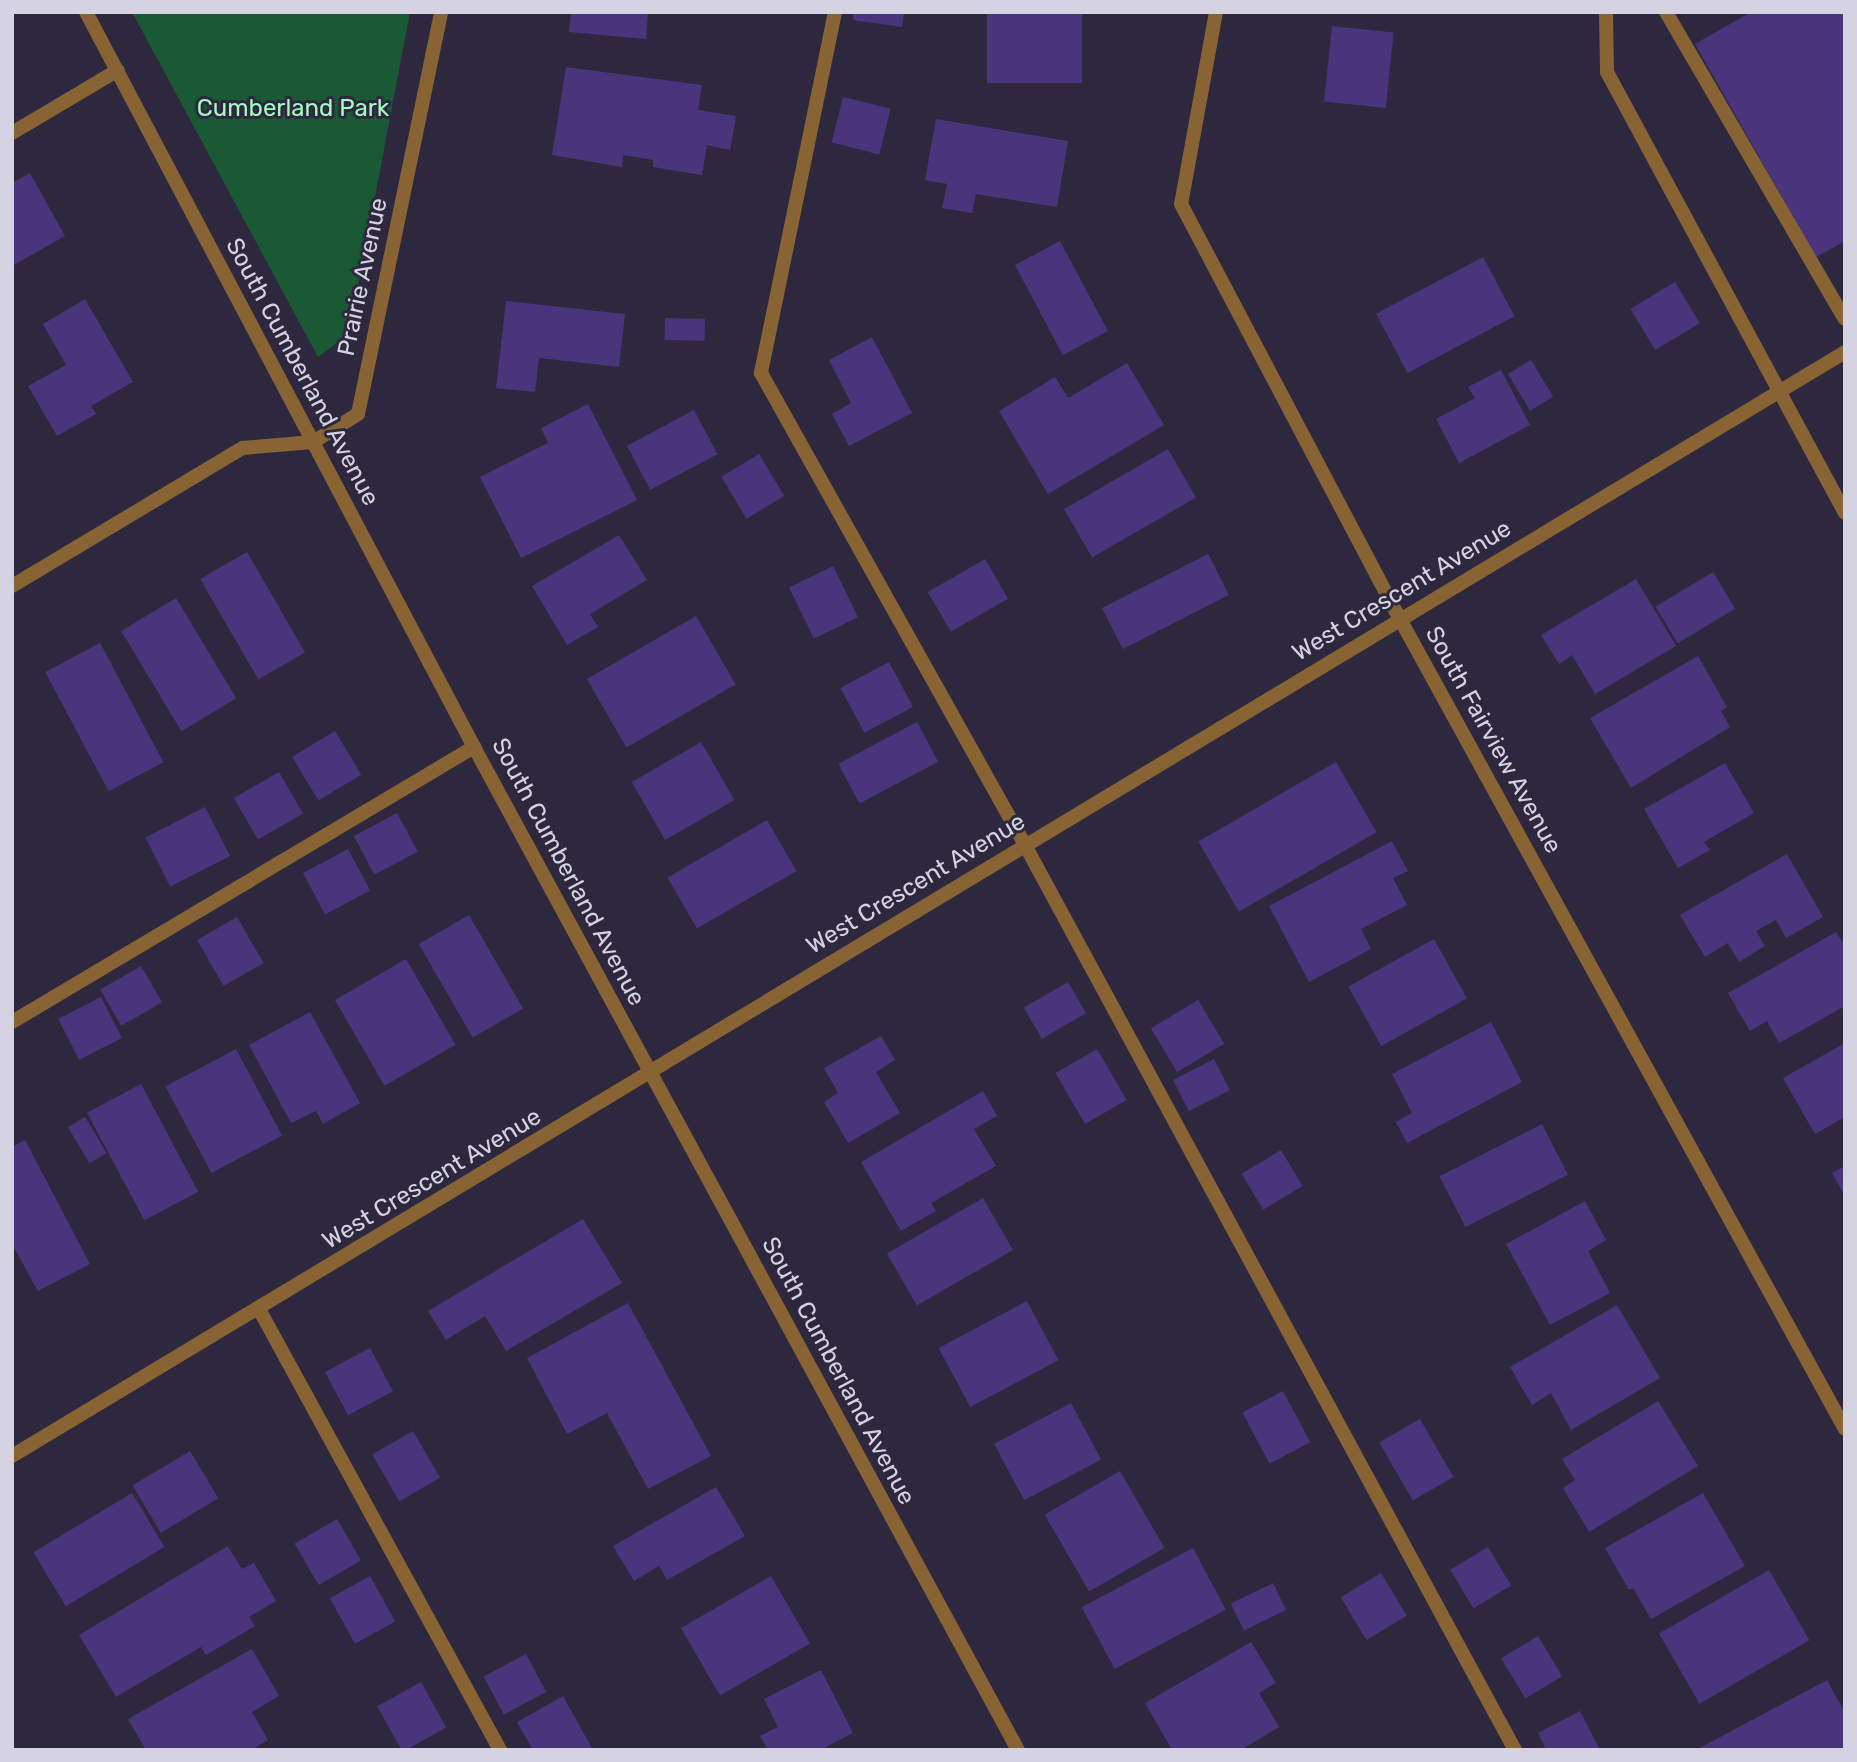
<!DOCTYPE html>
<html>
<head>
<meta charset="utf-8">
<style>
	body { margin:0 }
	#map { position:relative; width:1857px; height:1762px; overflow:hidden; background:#2e283f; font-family:Rubik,sans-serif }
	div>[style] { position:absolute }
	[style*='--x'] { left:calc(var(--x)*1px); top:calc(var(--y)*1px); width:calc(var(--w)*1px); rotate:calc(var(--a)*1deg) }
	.green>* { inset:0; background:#195a34 }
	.building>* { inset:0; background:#4a347b; transform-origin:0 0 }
	.service>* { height:14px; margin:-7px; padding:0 7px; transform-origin:7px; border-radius:7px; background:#886434 }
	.minor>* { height:14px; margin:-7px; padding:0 7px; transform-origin:7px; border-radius:7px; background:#886434 }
	.tertiary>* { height:14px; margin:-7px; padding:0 7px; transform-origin:7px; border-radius:7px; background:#886434 }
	span { translate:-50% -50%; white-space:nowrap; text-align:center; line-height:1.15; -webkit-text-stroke:6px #2e283f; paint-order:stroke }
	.park-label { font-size:24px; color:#a4fbc0 }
	.street-label { font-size:24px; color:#d5d2e1 }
	.frame { position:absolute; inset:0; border:14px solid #d5d2e1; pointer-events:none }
</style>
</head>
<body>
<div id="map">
	<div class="green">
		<div style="clip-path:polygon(132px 12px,410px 12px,349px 334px,318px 357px)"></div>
	</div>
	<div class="building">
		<div style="clip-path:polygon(571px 12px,648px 12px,646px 39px,569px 32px)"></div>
		<div style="clip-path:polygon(854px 12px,904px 12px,902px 27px,853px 20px)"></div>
		<div style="left:987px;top:12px;width:95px;height:71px"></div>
		<div style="clip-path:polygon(1751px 12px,1845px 12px,1845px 241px,1816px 257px,1695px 44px)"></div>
		<div style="left:1332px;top:26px;width:62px;height:76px;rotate:6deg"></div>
		<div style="clip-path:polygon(566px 67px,702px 85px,698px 110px,736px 116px,730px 150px,707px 145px,702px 175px,653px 167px,653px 160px,623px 155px,622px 167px,552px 155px)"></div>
		<div style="left:843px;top:97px;width:49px;height:47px;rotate:14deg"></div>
		<div style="clip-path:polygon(936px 119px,1068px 141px,1057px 207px,976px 194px,972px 213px,942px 208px,947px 184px,925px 180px)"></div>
		<div style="clip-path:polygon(30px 173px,65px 236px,12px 266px,12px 183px)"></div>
		<div style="left:1060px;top:241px;width:102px;height:51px;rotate:62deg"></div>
		<div style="left:1483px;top:257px;width:67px;height:121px;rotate:62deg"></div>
		<div style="left:1675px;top:282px;width:48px;height:52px;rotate:59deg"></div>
		<div style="clip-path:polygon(85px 299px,133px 382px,91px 406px,96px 414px,57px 436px,28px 386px,66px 365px,43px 324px)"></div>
		<div style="clip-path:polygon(506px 301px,625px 314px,619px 367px,539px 358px,535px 392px,496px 388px)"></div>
		<div style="left:665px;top:318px;width:40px;height:22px;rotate:1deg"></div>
		<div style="clip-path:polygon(872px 337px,912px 413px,849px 446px,832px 414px,851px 403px,829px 360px)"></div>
		<div style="left:1531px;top:360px;width:43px;height:27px;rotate:59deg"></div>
		<div style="clip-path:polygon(1127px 363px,1164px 425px,1048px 494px,999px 411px,1055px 377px,1068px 398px)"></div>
		<div style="clip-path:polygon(1501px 370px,1530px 425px,1459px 463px,1436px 419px,1475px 398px,1468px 387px)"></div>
		<div style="clip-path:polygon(588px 404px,637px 500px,521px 558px,480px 477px,548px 443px,541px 428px)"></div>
		<div style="left:694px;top:410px;width:50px;height:76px;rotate:62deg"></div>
		<div style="left:1168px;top:449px;width:56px;height:120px;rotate:60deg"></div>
		<div style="left:759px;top:454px;width:49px;height:44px;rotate:59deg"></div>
		<div style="clip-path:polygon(619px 535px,647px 580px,590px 614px,598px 627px,567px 645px,532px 586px)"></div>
		<div style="left:247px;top:552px;width:116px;height:54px;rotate:60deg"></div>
		<div style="left:1208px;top:554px;width:46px;height:119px;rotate:63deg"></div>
		<div style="left:985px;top:559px;width:46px;height:66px;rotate:60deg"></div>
		<div style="left:833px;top:566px;width:57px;height:49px;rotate:64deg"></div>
		<div style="left:1713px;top:572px;width:43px;height:67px;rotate:59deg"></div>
		<div style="clip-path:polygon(1636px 579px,1676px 646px,1595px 694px,1572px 655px,1559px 664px,1541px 635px)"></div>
		<div style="left:176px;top:598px;width:117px;height:64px;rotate:59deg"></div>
		<div style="left:696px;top:616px;width:79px;height:126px;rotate:60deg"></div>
		<div style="left:100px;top:643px;width:135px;height:62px;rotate:62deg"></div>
		<div style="clip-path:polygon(1698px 656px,1727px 707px,1721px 711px,1730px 727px,1631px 788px,1590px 718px)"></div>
		<div style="left:889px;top:662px;width:51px;height:55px;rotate:62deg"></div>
		<div style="left:917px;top:722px;width:45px;height:89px;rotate:62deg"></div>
		<div style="left:335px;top:731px;width:51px;height:50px;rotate:59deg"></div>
		<div style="left:701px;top:742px;width:67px;height:80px;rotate:60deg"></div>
		<div style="left:1336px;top:762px;width:81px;height:159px;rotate:60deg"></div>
		<div style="clip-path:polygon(1725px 763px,1754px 813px,1704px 842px,1710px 850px,1678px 868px,1644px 809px)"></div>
		<div style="left:279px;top:772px;width:48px;height:52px;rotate:60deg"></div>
		<div style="left:205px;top:807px;width:55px;height:67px;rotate:63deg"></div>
		<div style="left:397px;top:813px;width:44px;height:49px;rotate:62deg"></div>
		<div style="left:767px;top:820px;width:59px;height:115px;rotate:60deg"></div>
		<div style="clip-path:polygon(1392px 841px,1408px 871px,1393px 878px,1407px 905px,1361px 929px,1371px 949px,1309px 982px,1269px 906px)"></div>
		<div style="left:348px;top:849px;width:47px;height:51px;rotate:62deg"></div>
		<div style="clip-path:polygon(1787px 854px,1823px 917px,1786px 938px,1776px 920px,1756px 931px,1765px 946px,1739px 962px,1728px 943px,1705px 957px,1680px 915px)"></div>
		<div style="left:469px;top:915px;width:108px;height:58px;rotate:60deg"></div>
		<div style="left:237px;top:917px;width:53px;height:46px;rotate:60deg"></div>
		<div style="clip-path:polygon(1836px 932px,1845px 946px,1845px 1006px,1779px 1043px,1767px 1021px,1750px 1031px,1728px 993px)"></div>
		<div style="left:1434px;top:939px;width:68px;height:98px;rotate:61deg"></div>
		<div style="left:406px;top:959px;width:99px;height:82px;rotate:60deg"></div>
		<div style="left:141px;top:966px;width:42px;height:47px;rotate:60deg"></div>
		<div style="left:1068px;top:982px;width:36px;height:51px;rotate:60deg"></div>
		<div style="left:101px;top:997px;width:46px;height:48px;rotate:63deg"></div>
		<div style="left:1198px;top:1000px;width:51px;height:55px;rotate:59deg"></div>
		<div style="clip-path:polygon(310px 1012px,360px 1103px,323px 1124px,316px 1111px,291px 1123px,249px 1045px)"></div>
		<div style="clip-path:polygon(1491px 1022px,1522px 1082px,1407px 1143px,1396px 1122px,1412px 1113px,1392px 1074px)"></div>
		<div style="clip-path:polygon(881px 1036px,895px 1060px,876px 1072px,900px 1113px,848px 1143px,824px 1102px,838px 1093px,824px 1068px)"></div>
		<div style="clip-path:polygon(1845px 1043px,1845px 1117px,1815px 1134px,1783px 1078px)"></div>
		<div style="left:236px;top:1049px;width:98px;height:80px;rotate:62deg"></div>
		<div style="left:1097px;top:1049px;width:59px;height:48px;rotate:60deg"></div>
		<div style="left:1214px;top:1059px;width:35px;height:46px;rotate:63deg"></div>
		<div style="left:141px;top:1084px;width:122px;height:61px;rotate:62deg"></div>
		<div style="clip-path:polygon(983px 1091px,997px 1116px,974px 1129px,996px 1166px,931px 1203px,936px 1211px,901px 1231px,861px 1162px)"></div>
		<div style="left:85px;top:1117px;width:42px;height:20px;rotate:59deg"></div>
		<div style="left:1542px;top:1124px;width:57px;height:115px;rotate:63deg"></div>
		<div style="clip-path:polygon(25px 1140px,90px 1264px,38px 1291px,12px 1244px,12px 1147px)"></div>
		<div style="left:1281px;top:1150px;width:42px;height:46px;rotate:59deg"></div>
		<div style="clip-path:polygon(1845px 1166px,1845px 1196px,1832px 1173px)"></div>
		<div style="left:983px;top:1198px;width:60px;height:111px;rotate:60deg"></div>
		<div style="clip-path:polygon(1585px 1201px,1606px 1240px,1588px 1251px,1610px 1293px,1550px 1325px,1506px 1244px)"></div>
		<div style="clip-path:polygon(583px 1219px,622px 1283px,506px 1351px,485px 1316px,446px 1340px,428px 1311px)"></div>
		<div style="left:1027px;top:1301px;width:67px;height:100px;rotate:62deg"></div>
		<div style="clip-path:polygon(628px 1303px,711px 1456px,648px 1489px,607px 1413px,567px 1434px,527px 1358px)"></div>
		<div style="clip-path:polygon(1617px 1305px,1660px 1378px,1571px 1430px,1551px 1393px,1532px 1405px,1510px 1367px)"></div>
		<div style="left:370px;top:1348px;width:49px;height:51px;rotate:62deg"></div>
		<div style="left:1283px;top:1391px;width:58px;height:46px;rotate:62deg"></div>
		<div style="clip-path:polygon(1658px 1401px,1698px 1466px,1589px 1532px,1563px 1488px,1575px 1480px,1562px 1459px)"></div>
		<div style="left:1071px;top:1403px;width:64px;height:87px;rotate:62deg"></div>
		<div style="left:1420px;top:1419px;width:67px;height:47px;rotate:60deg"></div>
		<div style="left:413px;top:1431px;width:54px;height:47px;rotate:60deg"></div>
		<div style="left:190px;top:1451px;width:55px;height:67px;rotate:59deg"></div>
		<div style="left:1120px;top:1471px;width:89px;height:87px;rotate:60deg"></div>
		<div style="clip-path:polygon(716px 1487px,745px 1536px,667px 1580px,659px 1566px,634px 1581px,613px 1546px)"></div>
		<div style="left:132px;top:1493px;width:63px;height:115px;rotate:59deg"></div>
		<div style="clip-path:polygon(1703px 1493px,1745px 1566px,1651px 1619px,1633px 1588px,1629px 1590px,1605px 1548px)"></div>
		<div style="left:337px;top:1519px;width:48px;height:49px;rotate:60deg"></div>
		<div style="clip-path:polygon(228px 1546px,242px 1569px,254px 1563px,276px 1601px,249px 1617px,255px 1626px,206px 1655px,201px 1647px,116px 1697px,79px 1635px)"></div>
		<div style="left:1488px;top:1547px;width:45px;height:44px;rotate:59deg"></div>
		<div style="left:1193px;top:1548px;width:70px;height:126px;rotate:62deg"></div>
		<div style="left:1769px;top:1570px;width:81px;height:127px;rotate:60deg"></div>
		<div style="left:1381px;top:1573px;width:50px;height:47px;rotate:59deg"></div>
		<div style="left:370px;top:1576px;width:52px;height:46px;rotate:61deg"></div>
		<div style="left:771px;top:1576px;width:78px;height:104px;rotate:60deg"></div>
		<div style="left:1273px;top:1583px;width:30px;height:47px;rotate:64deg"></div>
		<div style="left:1538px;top:1636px;width:47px;height:43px;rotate:59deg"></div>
		<div style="clip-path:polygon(1251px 1642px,1276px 1683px,1259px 1693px,1279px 1727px,1241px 1750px,1172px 1750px,1145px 1703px)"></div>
		<div style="clip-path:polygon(252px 1649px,279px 1696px,252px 1712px,268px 1740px,251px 1750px,146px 1750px,128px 1719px)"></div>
		<div style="left:526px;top:1654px;width:43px;height:48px;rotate:62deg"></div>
		<div style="clip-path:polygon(821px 1670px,853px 1733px,820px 1750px,768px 1750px,760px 1736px,778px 1727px,764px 1699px)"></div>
		<div style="clip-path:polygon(1827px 1680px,1845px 1713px,1845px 1750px,1696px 1750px)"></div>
		<div style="left:421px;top:1682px;width:52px;height:50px;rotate:61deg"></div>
		<div style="clip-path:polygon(563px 1696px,593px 1750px,533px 1750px,517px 1722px)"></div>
		<div style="clip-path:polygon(1580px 1711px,1600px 1750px,1546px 1750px,1538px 1733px)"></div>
	</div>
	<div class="service">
		<div style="--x:835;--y:12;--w:369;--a:101.6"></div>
		<div style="--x:761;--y:373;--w:541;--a:60.78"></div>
		<div style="--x:1025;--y:845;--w:1029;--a:61.57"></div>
		<div style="--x:1606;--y:12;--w:60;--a:89"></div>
		<div style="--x:1607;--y:72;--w:501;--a:61.65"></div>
		<div style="--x:1666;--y:12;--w:355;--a:59.8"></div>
		<div style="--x:12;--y:133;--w:123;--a:-30.7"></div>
		<div style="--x:12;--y:1022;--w:538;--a:-30.76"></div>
		<div style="--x:259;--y:1309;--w:503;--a:61.34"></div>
	</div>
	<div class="minor">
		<div style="--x:1216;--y:12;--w:195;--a:100.3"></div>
		<div style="--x:1181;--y:204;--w:469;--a:62.2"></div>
		<div style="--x:1400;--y:619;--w:924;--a:61.22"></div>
		<div style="--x:12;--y:586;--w:269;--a:-30.9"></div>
		<div style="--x:243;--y:448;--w:70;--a:-4.9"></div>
		<div style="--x:313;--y:442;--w:53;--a:-31.9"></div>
		<div style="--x:358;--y:414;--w:410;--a:-78.3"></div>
		<div style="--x:12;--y:1456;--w:2140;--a:-31.06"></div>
	</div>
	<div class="tertiary">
		<div style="--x:86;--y:12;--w:831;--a:62.17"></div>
		<div style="--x:474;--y:747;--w:1141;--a:61.53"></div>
	</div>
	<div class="park-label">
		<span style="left:293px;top:109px">Cumberland Park</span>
	</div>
	<div class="street-label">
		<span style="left:363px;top:277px;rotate:-78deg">Prairie Avenue</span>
		<span style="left:302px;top:372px;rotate:62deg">South Cumberland Avenue</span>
		<span style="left:1402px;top:591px;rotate:-31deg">West Crescent Avenue</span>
		<span style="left:1493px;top:740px;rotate:61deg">South Fairview Avenue</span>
		<span style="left:568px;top:872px;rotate:62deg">South Cumberland Avenue</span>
		<span style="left:916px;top:884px;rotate:-31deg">West Crescent Avenue</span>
		<span style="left:432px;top:1179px;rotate:-31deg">West Crescent Avenue</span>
		<span style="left:838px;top:1371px;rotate:62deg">South Cumberland Avenue</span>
	</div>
	<div class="frame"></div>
</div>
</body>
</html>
